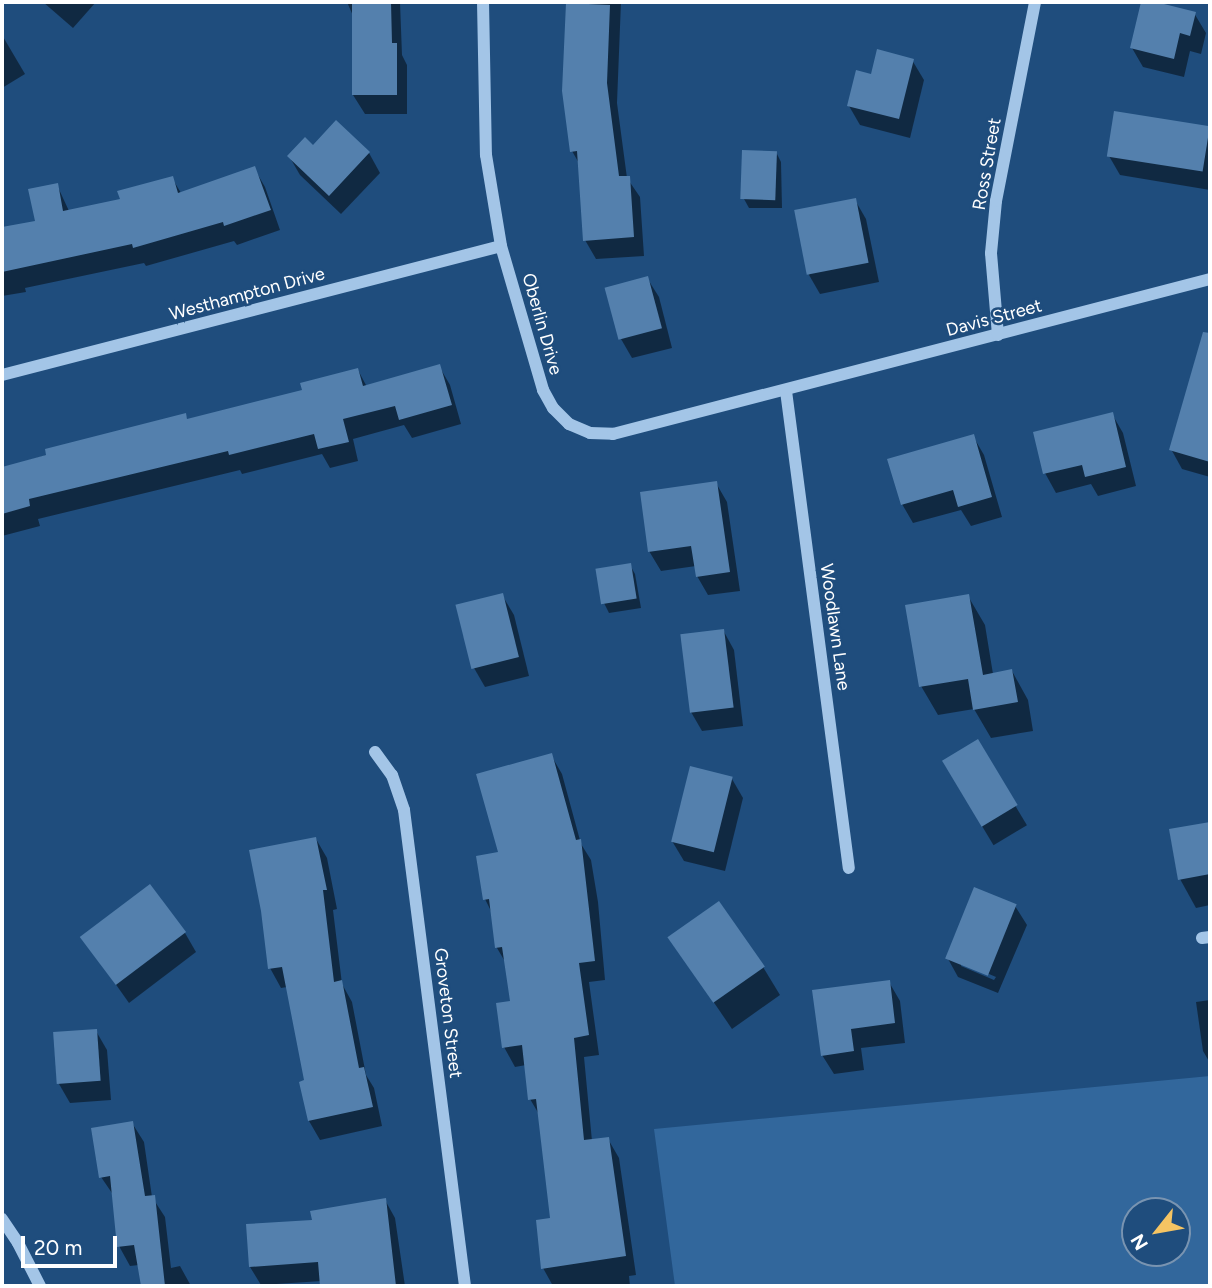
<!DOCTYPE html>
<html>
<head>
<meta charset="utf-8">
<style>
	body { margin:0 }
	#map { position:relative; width:1212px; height:1288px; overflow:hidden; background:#1f4d7d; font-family:Figtree,sans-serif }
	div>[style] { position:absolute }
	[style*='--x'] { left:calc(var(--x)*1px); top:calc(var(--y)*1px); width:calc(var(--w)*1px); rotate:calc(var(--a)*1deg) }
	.green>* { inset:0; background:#32679c }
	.shadow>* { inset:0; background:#0007; transform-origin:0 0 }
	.building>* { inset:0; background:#5480ad; transform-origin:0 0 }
	.minor>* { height:12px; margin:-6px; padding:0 6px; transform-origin:6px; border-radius:6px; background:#a3c5e7 }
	span { translate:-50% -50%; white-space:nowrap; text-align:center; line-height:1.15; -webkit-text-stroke:5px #1f4d7d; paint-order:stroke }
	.street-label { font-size:18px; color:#fff }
	.frame { position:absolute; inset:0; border:4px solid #fff; pointer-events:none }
	.north { position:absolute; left:1121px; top:1197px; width:70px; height:70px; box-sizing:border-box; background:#1f4d7d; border:2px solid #7994b1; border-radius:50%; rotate:239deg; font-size:19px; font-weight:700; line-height:28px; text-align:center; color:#fff }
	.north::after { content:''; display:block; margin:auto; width:24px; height:32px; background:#f5c463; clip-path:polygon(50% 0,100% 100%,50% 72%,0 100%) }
	.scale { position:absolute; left:21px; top:1236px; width:96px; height:32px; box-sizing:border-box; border:4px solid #fff; border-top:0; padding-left:9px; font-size:21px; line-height:24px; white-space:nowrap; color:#fff; -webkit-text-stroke:5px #1f4d7d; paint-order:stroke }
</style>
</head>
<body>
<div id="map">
	<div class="green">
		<div style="clip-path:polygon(evenodd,1210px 1076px,1210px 1286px,675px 1286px,654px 1129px,1210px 1076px,1135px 1211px,1177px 1211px,1177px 1253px,1135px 1253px,1135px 1211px)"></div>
	</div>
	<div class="shadow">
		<div style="clip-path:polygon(43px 2px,96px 2px,73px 28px)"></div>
		<div style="clip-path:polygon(347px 2px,400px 2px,402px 55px,407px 65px,407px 114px,365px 114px,353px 95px,354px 18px)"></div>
		<div style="clip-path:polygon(574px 2px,621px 2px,617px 103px,627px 178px,640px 197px,644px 256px,596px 259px,585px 240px,580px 165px,572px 151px)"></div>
		<div style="clip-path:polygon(1143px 2px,1194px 13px,1206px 33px,1201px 54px,1190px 51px,1184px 77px,1143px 67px,1132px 48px)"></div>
		<div style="clip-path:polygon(2px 35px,25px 74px,2px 88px)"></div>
		<div style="clip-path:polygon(912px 60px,924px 80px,910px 138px,860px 125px,849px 106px)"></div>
		<div style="clip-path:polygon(1115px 113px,1210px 128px,1210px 190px,1120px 175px,1109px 156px)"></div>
		<div style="clip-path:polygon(313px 147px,369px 153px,380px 173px,341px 214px,300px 175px,289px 156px)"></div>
		<div style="clip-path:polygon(776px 152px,781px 162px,782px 208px,749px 208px,744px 199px)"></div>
		<div style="clip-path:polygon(254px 168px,265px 187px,280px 230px,237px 245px,234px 241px,146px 266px,144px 263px,25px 288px,26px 292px,2px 296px,2px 229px,37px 223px,57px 185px,69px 211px,122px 201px,172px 178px,181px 193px)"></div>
		<div style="clip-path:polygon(855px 200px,866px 219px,879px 282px,820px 294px,809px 275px)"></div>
		<div style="clip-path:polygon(647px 278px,659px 297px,672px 348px,632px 358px,621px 339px)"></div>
		<div style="clip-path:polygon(439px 366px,450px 385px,461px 424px,412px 438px,404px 425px,353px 439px,358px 461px,330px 468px,322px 454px,242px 474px,240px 470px,38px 519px,40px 526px,2px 536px,2px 468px,185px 415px,188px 421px,304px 391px,358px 370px,367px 387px)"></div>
		<div style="clip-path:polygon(1194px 372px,1210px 377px,1210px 477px,1182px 469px,1171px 449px)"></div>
		<div style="clip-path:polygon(1112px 414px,1123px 433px,1136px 486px,1098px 496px,1091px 484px,1056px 493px,1045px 473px)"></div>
		<div style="clip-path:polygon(973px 436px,984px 455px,1002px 517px,971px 526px,961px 510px,913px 523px,902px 504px)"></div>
		<div style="clip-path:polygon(716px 483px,727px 502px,740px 591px,708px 595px,697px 576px,696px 566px,661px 571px,649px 551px)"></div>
		<div style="clip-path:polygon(630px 565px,635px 574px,641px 608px,609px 613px,604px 603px)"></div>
		<div style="clip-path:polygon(502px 595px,514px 615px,529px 676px,485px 687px,474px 668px)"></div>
		<div style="clip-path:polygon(968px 596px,985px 625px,993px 674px,1012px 671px,1028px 700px,1033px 731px,991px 738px,974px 709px,938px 715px,921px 686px)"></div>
		<div style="clip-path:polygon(723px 630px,734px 650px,743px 726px,702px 731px,691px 712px)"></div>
		<div style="left:977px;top:742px;width:97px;height:39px;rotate:59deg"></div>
		<div style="clip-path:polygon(551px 755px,562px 774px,581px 844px,591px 860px,598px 902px,605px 980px,589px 982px,599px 1055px,584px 1057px,592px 1141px,608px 1139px,619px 1158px,636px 1275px,629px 1276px,630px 1286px,553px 1286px,543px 1268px,552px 1219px,540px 1116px,530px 1099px,526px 1065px,515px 1067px,504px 1047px,512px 1003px,507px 965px,497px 948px,492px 913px,485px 899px,500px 854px)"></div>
		<div style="clip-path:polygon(732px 779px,743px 798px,725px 871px,684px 861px,672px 841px)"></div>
		<div style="clip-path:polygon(1210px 824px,1210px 905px,1196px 908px,1180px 879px,1171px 831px)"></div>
		<div style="clip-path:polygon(316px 839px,327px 858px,337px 909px,333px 910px,342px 984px,352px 1002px,366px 1075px,374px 1088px,382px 1126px,320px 1140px,309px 1121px,301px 1083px,306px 1082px,287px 987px,281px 988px,270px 968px)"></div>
		<div style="clip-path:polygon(evenodd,1015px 906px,1027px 925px,998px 993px,958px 977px,947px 957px,1015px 906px,961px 962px,996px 977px,994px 980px,961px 966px,961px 962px)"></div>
		<div style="clip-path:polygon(185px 933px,196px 952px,129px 1003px,83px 938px)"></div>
		<div style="clip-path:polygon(670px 938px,763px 967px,780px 995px,732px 1029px)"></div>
		<div style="clip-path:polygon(889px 982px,900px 1001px,905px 1043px,861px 1048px,864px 1070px,834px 1074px,822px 1055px)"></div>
		<div style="clip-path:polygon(1210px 1000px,1210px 1063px,1203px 1051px,1196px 1002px)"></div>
		<div style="clip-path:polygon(96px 1031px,107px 1050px,111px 1100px,70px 1103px,59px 1084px)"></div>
		<div style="clip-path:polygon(132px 1123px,144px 1142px,152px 1197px,165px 1217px,171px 1268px,180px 1266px,191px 1286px,143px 1286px,139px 1265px,130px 1266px,119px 1246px,114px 1196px,101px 1177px)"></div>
		<div style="clip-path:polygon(385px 1200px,395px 1218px,405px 1286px,322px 1286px,322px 1281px,261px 1285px,250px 1267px,314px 1222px)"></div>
	</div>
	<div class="building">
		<div style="clip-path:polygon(352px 2px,391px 2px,392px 43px,397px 43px,397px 95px,352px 95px)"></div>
		<div style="clip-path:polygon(1141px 2px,1156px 2px,1196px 12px,1190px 36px,1180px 33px,1174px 59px,1130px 48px)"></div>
		<div style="clip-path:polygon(566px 3px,610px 5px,607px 83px,619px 176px,630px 176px,634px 237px,583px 241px,577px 151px,570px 152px,562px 91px)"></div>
		<div style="clip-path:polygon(877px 49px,914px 59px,899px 119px,847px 106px,856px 70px,871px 74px)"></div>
		<div style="left:1114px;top:111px;width:97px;height:46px;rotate:9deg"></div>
		<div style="clip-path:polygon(336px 120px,370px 152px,329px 196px,287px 156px,305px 137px,313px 145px)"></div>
		<div style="left:742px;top:150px;width:35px;height:49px;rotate:2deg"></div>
		<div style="clip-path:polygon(255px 166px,271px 210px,224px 226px,223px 222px,133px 248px,132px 244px,2px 272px,2px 227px,35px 221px,28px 189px,58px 183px,63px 211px,120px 199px,117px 191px,173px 176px,178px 193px)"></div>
		<div style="left:856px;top:198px;width:66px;height:63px;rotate:79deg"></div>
		<div style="left:648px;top:276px;width:54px;height:45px;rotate:75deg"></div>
		<div style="clip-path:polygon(1203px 332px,1210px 333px,1210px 462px,1169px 450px)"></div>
		<div style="clip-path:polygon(440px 364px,452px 405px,399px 420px,395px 406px,343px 419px,349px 442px,318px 449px,314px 434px,229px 455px,228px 451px,29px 499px,30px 506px,2px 514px,2px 467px,46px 455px,45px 449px,186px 413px,187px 419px,302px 390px,300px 383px,358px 368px,363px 386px)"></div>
		<div style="clip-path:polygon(1113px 412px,1126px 467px,1085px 477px,1082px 465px,1043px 474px,1033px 432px)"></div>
		<div style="clip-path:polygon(974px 434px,992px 497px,958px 507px,953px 490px,901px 505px,887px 459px)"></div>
		<div style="clip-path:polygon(717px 481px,730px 572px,696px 577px,691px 546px,648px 552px,640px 492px)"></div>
		<div style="left:631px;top:563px;width:36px;height:36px;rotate:81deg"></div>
		<div style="left:503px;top:593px;width:66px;height:49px;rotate:76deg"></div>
		<div style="clip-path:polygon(969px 594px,983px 675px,1012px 669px,1018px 702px,973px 710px,968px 679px,919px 687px,905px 605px)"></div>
		<div style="left:724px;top:629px;width:79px;height:44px;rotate:83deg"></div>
		<div style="left:978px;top:739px;width:77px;height:42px;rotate:59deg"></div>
		<div style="clip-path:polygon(552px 753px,576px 840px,581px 839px,595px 961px,579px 963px,589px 1035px,574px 1038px,584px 1140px,609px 1137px,626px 1256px,541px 1269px,536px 1220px,550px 1218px,536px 1099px,528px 1100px,522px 1045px,502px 1048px,496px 1003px,510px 1001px,502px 947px,495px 948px,489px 899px,483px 900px,476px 856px,498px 852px,476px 774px)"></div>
		<div style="left:690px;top:766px;width:44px;height:78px;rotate:14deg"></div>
		<div style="clip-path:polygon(1210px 822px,1210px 874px,1178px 880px,1169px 829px)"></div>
		<div style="clip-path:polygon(316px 837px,327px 890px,323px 890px,334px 982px,342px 980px,359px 1068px,364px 1067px,373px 1107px,308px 1121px,299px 1082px,304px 1080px,282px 967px,268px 969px,261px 911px,249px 850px)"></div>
		<div style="left:150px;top:884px;width:60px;height:88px;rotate:53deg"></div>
		<div style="left:974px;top:887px;width:46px;height:77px;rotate:22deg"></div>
		<div style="left:719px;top:901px;width:80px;height:63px;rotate:55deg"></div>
		<div style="clip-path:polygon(890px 980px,895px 1023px,851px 1029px,854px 1051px,821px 1056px,812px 990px)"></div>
		<div style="left:97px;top:1029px;width:52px;height:44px;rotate:86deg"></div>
		<div style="clip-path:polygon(133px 1121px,145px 1196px,155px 1195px,165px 1286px,141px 1286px,134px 1245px,117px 1247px,110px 1176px,99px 1178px,91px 1128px)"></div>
		<div style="clip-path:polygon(386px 1198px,396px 1286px,320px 1286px,318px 1262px,249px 1267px,246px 1224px,312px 1220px,310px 1211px)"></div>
	</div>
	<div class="minor">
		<div style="--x:483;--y:2;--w:153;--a:88.9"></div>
		<div style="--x:486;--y:155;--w:92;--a:80.6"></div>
		<div style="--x:501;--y:246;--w:150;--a:73.7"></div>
		<div style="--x:543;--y:390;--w:21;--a:61"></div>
		<div style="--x:553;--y:408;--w:23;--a:45"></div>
		<div style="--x:569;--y:424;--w:23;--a:23"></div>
		<div style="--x:590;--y:433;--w:23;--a:2"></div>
		<div style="--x:613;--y:434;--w:617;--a:-14.55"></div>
		<div style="--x:998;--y:335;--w:82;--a:-94.9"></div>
		<div style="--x:991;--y:253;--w:52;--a:-84.5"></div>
		<div style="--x:996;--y:201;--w:203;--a:-78.9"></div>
		<div style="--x:2;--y:375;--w:515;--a:-14.49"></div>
		<div style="--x:786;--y:391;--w:481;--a:82.5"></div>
		<div style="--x:375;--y:752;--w:29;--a:54"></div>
		<div style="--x:392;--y:775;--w:37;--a:71"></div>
		<div style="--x:404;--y:810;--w:480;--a:82.7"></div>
		<div style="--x:1202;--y:938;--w:8;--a:-7"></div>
		<div style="--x:2;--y:1219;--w:29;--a:56"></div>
		<div style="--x:18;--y:1243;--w:48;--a:62.9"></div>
	</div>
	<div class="street-label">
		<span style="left:987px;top:164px;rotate:-80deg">Ross Street</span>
		<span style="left:247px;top:294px;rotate:-15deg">Westhampton Drive</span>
		<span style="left:994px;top:318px;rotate:-15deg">Davis Street</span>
		<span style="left:542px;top:324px;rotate:74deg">Oberlin Drive</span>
		<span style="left:835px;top:627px;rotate:82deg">Woodlawn Lane</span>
		<span style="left:448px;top:1013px;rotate:83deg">Groveton Street</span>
	</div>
	<div class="frame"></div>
	<div class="north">N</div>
	<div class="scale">20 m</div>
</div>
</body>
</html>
